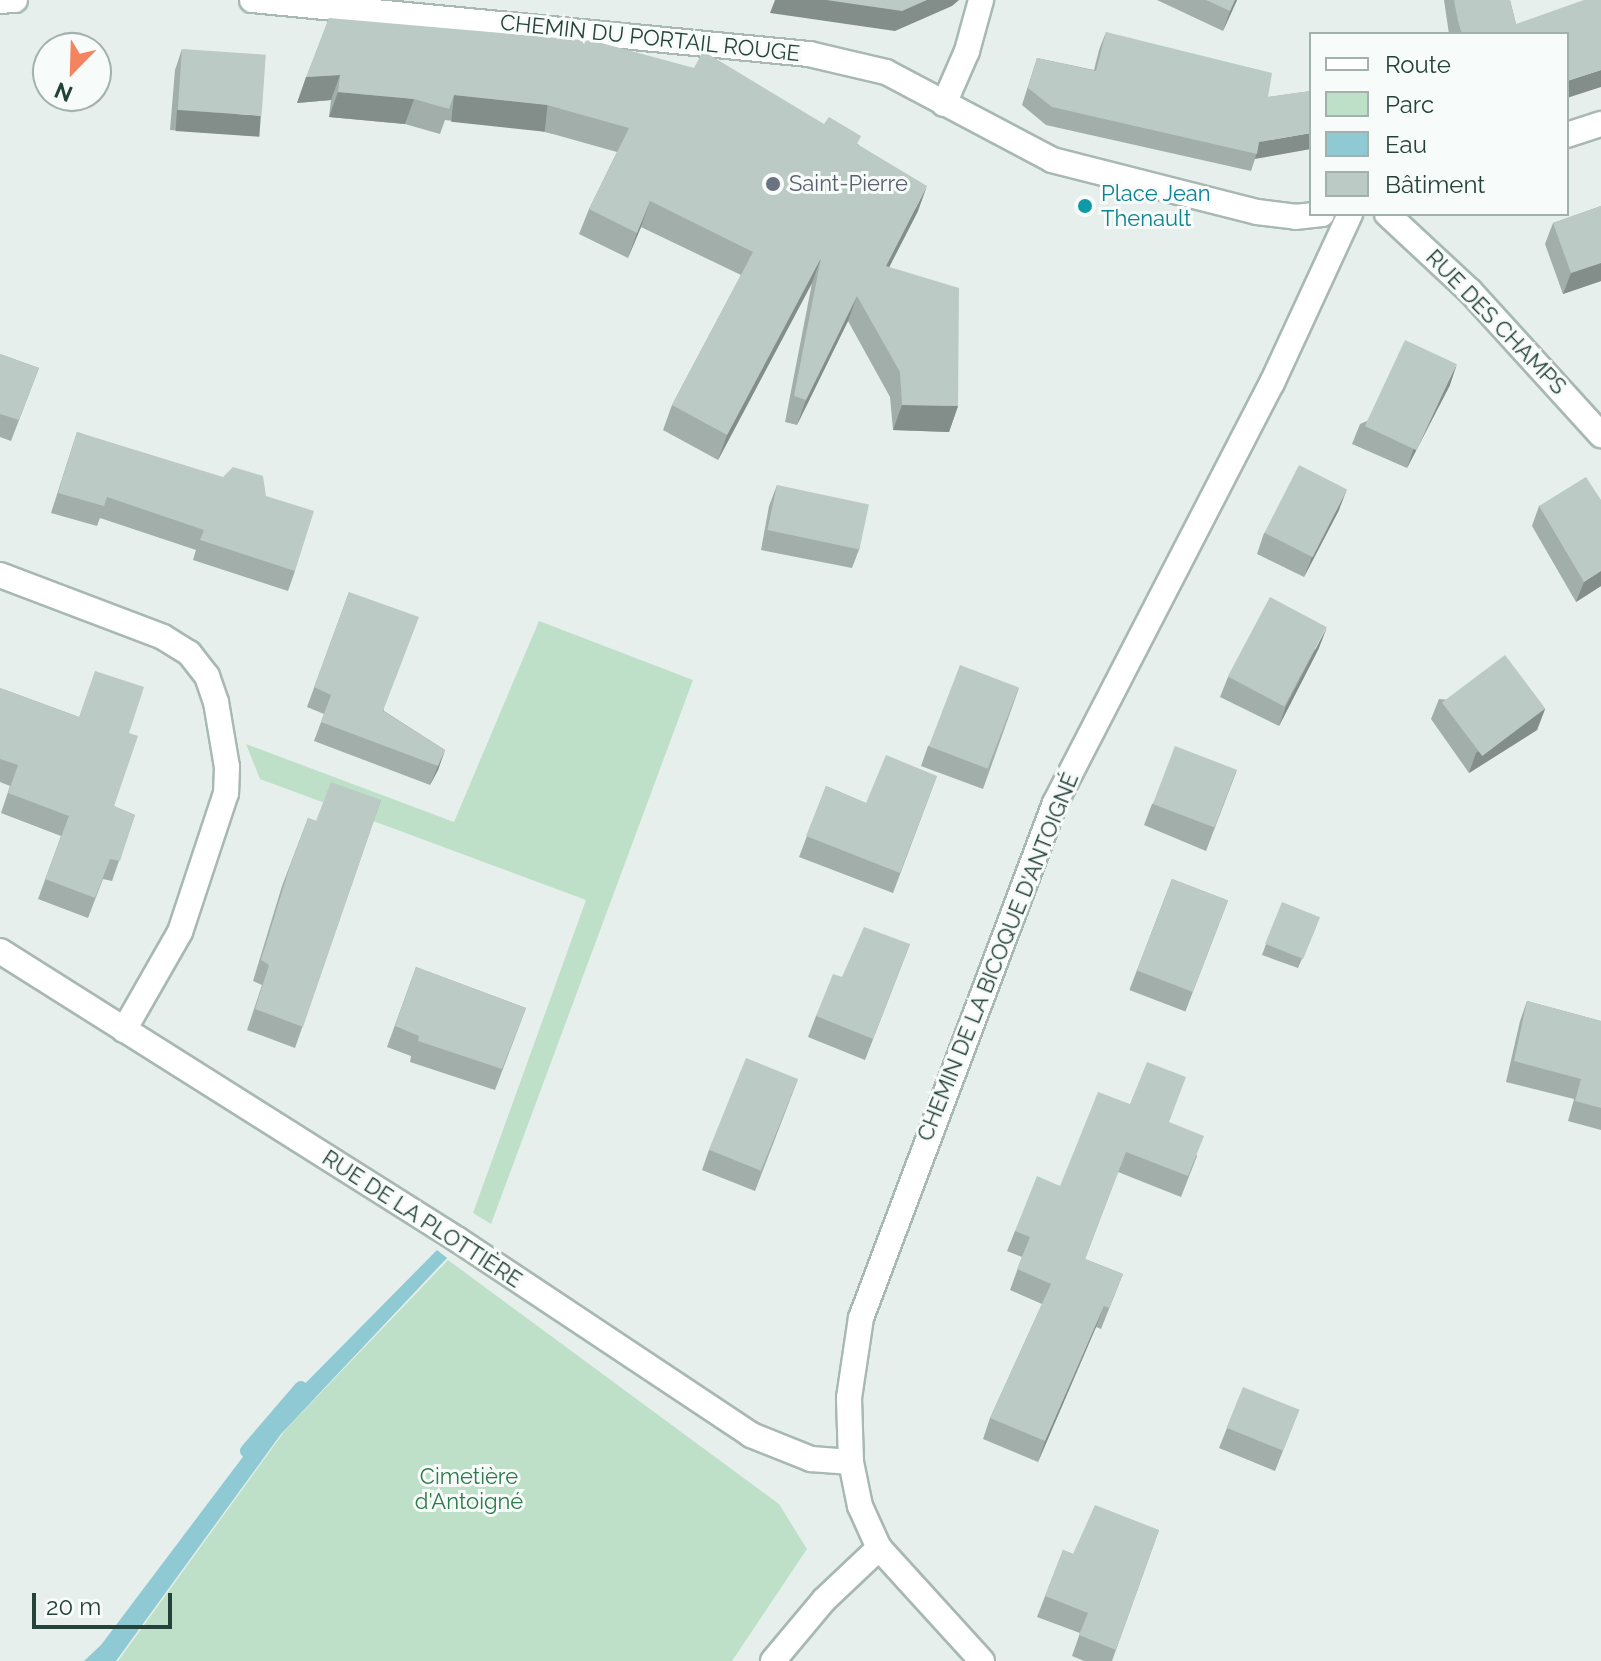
<!DOCTYPE html>
<html>
<head>
<meta charset="utf-8">
<style>
	body { margin:0 }
	#map { position:relative; width:1601px; height:1661px; overflow:hidden; background:#e6efeb; font-family:Raleway,sans-serif }
	div>[style] { position:absolute }
	[style*='--x'] { left:calc(var(--x)*1px); top:calc(var(--y)*1px); width:calc(var(--w)*1px); rotate:calc(var(--a)*1deg) }
	.green>* { inset:0; background:#bfe0c8 }
	.water>* { inset:0; background:#8ec9d4 }
	.stream>* { height:14px; margin:-7px; padding:0 7px; transform-origin:7px; border-radius:7px; background:#8ec9d4 }
	.roads { filter:drop-shadow(2px 0 #a8b8b2) drop-shadow(-2px 0 #a8b8b2) drop-shadow(0 2px #a8b8b2) drop-shadow(0 -2px #a8b8b2) }
	.minor>* { height:24px; margin:-12px; padding:0 12px; transform-origin:12px; border-radius:12px; background:#fff }
	.wall>* { inset:0; background:#a1aea9; transform-origin:0 0 }
	.shaded-wall>* { inset:0; background:#838d89; transform-origin:0 0 }
	.building>* { inset:0; background:#bbcac4; transform-origin:0 0 }
	.dots>* { width:22px; height:22px; translate:-50% -50%; box-sizing:border-box; border:4px solid #f7fbf9; border-radius:50% }
	span { translate:-50% -50%; white-space:nowrap; text-align:center; line-height:1.15; -webkit-text-stroke:6px #f7fbf9; paint-order:stroke }
	.street-label { font-size:22px; color:#24423a }
	.worship-label { font-size:22px; color:#5b616d }
	.left { translate:0 -50%; text-align:left }
	.culture-label { font-size:22px; color:#0d838f }
	.park-label { font-size:22px; color:#2d7a4b }
	.legend { position:absolute; left:1309px; top:32px; width:260px; height:184px; box-sizing:border-box; background:#f7fbf9; border:2px solid #a3b1ad; margin:0; padding:10px 14px; list-style:none; font-size:24px; color:#24423a }
	.legend li { display:flex; align-items:center; gap:16px; height:40px }
	.legend b { width:40px; border:2px solid #a3b1ad }
	.north { position:absolute; left:32px; top:32px; width:80px; height:80px; box-sizing:border-box; background:#f7fbf9; border:2px solid #a3b1ad; border-radius:50%; rotate:203deg; font-size:22px; font-weight:700; line-height:32px; text-align:center; color:#24423a }
	.north::after { content:''; display:block; margin:auto; width:28px; height:36px; background:#f4845f; clip-path:polygon(50% 0,100% 100%,50% 72%,0 100%) }
	.scale { position:absolute; left:32px; top:1593px; width:140px; height:36px; box-sizing:border-box; border:4px solid #24423a; border-top:0; padding-left:10px; font-size:24px; line-height:28px; white-space:nowrap; color:#24423a; -webkit-text-stroke:6px #f7fbf9; paint-order:stroke }
</style>
</head>
<body>
<div id="map">
	<div class="green">
		<div style="clip-path:polygon(539px 621px,693px 680px,491px 1224px,473px 1213px,586px 900px,260px 779px,246px 744px,454px 822px)"></div>
		<div style="clip-path:polygon(448px 1260px,779px 1504px,807px 1549px,732px 1661px,118px 1661px,286px 1429px)"></div>
	</div>
	<div class="water">
		<div style="clip-path:polygon(437px 1250px,447px 1258px,281px 1434px,116px 1661px,84px 1661px,101px 1645px,276px 1413px)"></div>
	</div>
	<div class="stream">
		<div style="--x:247;--y:1451;--w:83;--a:-49.4"></div>
	</div>
	<div class="roads">
		<div class="minor">
			<div style="--x:252;--y:0;--w:560;--a:5.54"></div>
			<div style="--x:809;--y:54;--w:79;--a:13.2"></div>
			<div style="--x:886;--y:72;--w:188;--a:27.9"></div>
			<div style="--x:1052;--y:160;--w:211;--a:14.2"></div>
			<div style="--x:1257;--y:212;--w:38;--a:7"></div>
			<div style="--x:1295;--y:217;--w:27;--a:-6"></div>
			<div style="--x:0;--y:1;--w:15;--a:-4"></div>
			<div style="--x:944;--y:104;--w:58;--a:-66.5"></div>
			<div style="--x:967;--y:51;--w:53;--a:-74.6"></div>
			<div style="--x:1567;--y:135;--w:36;--a:-18"></div>
			<div style="--x:1387;--y:214;--w:113;--a:42.9"></div>
			<div style="--x:1470;--y:291;--w:195;--a:47.7"></div>
			<div style="--x:0;--y:575;--w:174;--a:20.8"></div>
			<div style="--x:163;--y:637;--w:31;--a:32"></div>
			<div style="--x:189;--y:653;--w:29;--a:52"></div>
			<div style="--x:207;--y:676;--w:28;--a:71"></div>
			<div style="--x:216;--y:702;--w:66;--a:80.4"></div>
			<div style="--x:227;--y:767;--w:26;--a:92"></div>
			<div style="--x:226;--y:793;--w:146;--a:108.3"></div>
			<div style="--x:180;--y:932;--w:113;--a:119.7"></div>
			<div style="--x:0;--y:951;--w:542;--a:32.25"></div>
			<div style="--x:458;--y:1240;--w:352;--a:33.6"></div>
			<div style="--x:751;--y:1435;--w:65;--a:21.8"></div>
			<div style="--x:811;--y:1459;--w:40;--a:4.3"></div>
			<div style="--x:773;--y:1661;--w:80;--a:-50.1"></div>
			<div style="--x:824;--y:1600;--w:76;--a:-43.4"></div>
			<div style="--x:982;--y:1661;--w:153;--a:-132.3"></div>
			<div style="--x:879;--y:1548;--w:46;--a:-114.3"></div>
			<div style="--x:860;--y:1506;--w:45;--a:-101.6"></div>
			<div style="--x:851;--y:1462;--w:64;--a:-91.8"></div>
			<div style="--x:849;--y:1398;--w:81;--a:-81.5"></div>
			<div style="--x:861;--y:1318;--w:550;--a:-69.36"></div>
			<div style="--x:1055;--y:803;--w:473;--a:-62.7"></div>
			<div style="--x:1272;--y:383;--w:186;--a:-65.2"></div>
		</div>
	</div>
	<div class="wall">
		<div style="clip-path:polygon(1157px 0,1237px 0,1223px 31px)"></div>
		<div style="clip-path:polygon(1444px 0,1510px 0,1516px 24px,1567px 34px,1449px 34px)"></div>
		<div style="clip-path:polygon(329px 18px,858px 144px,918px 211px,889px 267px,958px 406px,949px 432px,893px 430px,890px 397px,848px 321px,797px 425px,785px 422px,812px 283px,718px 460px,663px 430px,672px 405px,741px 275px,641px 227px,628px 258px,579px 234px,589px 209px,617px 152px,538px 130px,445px 120px,440px 134px,405px 124px,329px 117px,331px 100px,297px 103px)"></div>
		<div style="clip-path:polygon(1106px 32px,1268px 97px,1311px 91px,1255px 159px,1251px 171px,1046px 125px,1022px 105px,1037px 58px,1094px 70px,1099px 50px)"></div>
		<div style="clip-path:polygon(182px 49px,254px 136px,170px 130px,175px 70px)"></div>
		<div style="clip-path:polygon(1601px 206px,1601px 281px,1563px 294px,1545px 244px,1553px 223px)"></div>
		<div style="clip-path:polygon(0 354px,39px 368px,11px 441px,0 437px)"></div>
		<div style="clip-path:polygon(1450px 385px,1407px 468px,1352px 444px,1360px 424px)"></div>
		<div style="clip-path:polygon(77px 432px,266px 496px,295px 571px,288px 591px,193px 560px,196px 550px,100px 518px,97px 526px,51px 513px)"></div>
		<div style="clip-path:polygon(777px 485px,860px 547px,852px 568px,761px 550px,769px 506px)"></div>
		<div style="clip-path:polygon(1601px 500px,1601px 586px,1576px 602px,1532px 526px,1539px 506px)"></div>
		<div style="clip-path:polygon(1339px 510px,1304px 577px,1257px 554px,1264px 533px)"></div>
		<div style="clip-path:polygon(349px 592px,384px 711px,445px 750px,438px 770px,430px 785px,314px 741px,324px 714px,307px 707px)"></div>
		<div style="clip-path:polygon(1319px 648px,1279px 726px,1220px 697px,1228px 677px)"></div>
		<div style="clip-path:polygon(0 688px,79px 717px,129px 733px,114px 806px,135px 815px,112px 881px,103px 879px,88px 918px,38px 899px,61px 836px,1px 813px,10px 786px,0 782px)"></div>
		<div style="clip-path:polygon(1019px 688px,983px 789px,921px 766px,928px 746px)"></div>
		<div style="clip-path:polygon(1439px 699px,1545px 709px,1537px 730px,1469px 773px,1431px 719px)"></div>
		<div style="clip-path:polygon(1237px 770px,1206px 851px,1144px 825px,1152px 804px)"></div>
		<div style="clip-path:polygon(937px 776px,893px 893px,799px 857px,826px 786px,866px 803px)"></div>
		<div style="clip-path:polygon(381px 800px,295px 1048px,247px 1030px,262px 985px,253px 981px,282px 886px,308px 818px,316px 821px)"></div>
		<div style="left:1172px;top:879px;width:60px;height:119px;rotate:21deg"></div>
		<div style="clip-path:polygon(1316px 927px,1298px 968px,1262px 955px,1266px 944px)"></div>
		<div style="clip-path:polygon(910px 944px,865px 1060px,808px 1037px,816px 1016px,842px 977px)"></div>
		<div style="clip-path:polygon(416px 967px,526px 1008px,495px 1090px,410px 1062px,411px 1056px,387px 1047px)"></div>
		<div style="clip-path:polygon(1527px 1001px,1601px 1021px,1601px 1130px,1568px 1121px,1574px 1099px,1506px 1082px,1520px 1021px)"></div>
		<div style="clip-path:polygon(798px 1079px,755px 1191px,702px 1170px,709px 1150px)"></div>
		<div style="clip-path:polygon(1169px 1122px,1197px 1156px,1181px 1197px,1118px 1172px,1085px 1259px,1123px 1274px,1101px 1329px,1096px 1327px,1038px 1462px,983px 1439px,990px 1418px,1042px 1304px,1010px 1290px,1022px 1257px,1007px 1251px,1015px 1231px,1060px 1186px)"></div>
		<div style="clip-path:polygon(1299px 1410px,1275px 1471px,1219px 1448px,1227px 1428px)"></div>
		<div style="clip-path:polygon(1159px 1530px,1112px 1661px,1084px 1661px,1072px 1656px,1080px 1633px,1037px 1617px,1063px 1550px,1073px 1554px)"></div>
	</div>
	<div class="shaded-wall">
		<div style="clip-path:polygon(775px 0,959px 0,952px 6px,895px 31px,770px 13px)"></div>
		<div style="clip-path:polygon(1235px 0,1237px 0,1223px 31px,1230px 11px)"></div>
		<div style="clip-path:polygon(1601px 70px,1601px 87px,1567px 98px,1567px 81px)"></div>
		<div style="clip-path:polygon(340px 75px,331px 100px,297px 103px,306px 77px)"></div>
		<div style="clip-path:polygon(338px 92px,414px 99px,405px 124px,329px 117px)"></div>
		<div style="left:454px;top:95px;width:94px;height:27px;rotate:6deg"></div>
		<div style="left:177px;top:110px;width:84px;height:21px;rotate:4deg"></div>
		<div style="clip-path:polygon(1311px 133px,1311px 149px,1255px 159px,1259px 142px)"></div>
		<div style="clip-path:polygon(927px 186px,918px 211px,877px 291px,886px 266px)"></div>
		<div style="clip-path:polygon(650px 201px,641px 227px,628px 258px,637px 233px)"></div>
		<div style="clip-path:polygon(821px 258px,812px 283px,718px 460px,727px 435px)"></div>
		<div style="clip-path:polygon(1601px 263px,1601px 281px,1563px 294px,1571px 273px)"></div>
		<div style="clip-path:polygon(857px 296px,848px 321px,797px 425px,806px 400px)"></div>
		<div style="clip-path:polygon(1457px 364px,1450px 385px,1407px 468px,1414px 448px)"></div>
		<div style="clip-path:polygon(902px 405px,958px 406px,949px 432px,893px 430px)"></div>
		<div style="clip-path:polygon(1347px 489px,1339px 510px,1304px 577px,1312px 557px)"></div>
		<div style="clip-path:polygon(1601px 571px,1601px 586px,1576px 602px,1584px 582px)"></div>
		<div style="clip-path:polygon(1327px 627px,1319px 648px,1279px 726px,1286px 706px)"></div>
		<div style="clip-path:polygon(1545px 709px,1537px 730px,1469px 773px,1476px 753px)"></div>
		<div style="clip-path:polygon(445px 750px,438px 770px,430px 785px,438px 766px)"></div>
		<div style="clip-path:polygon(1104px 1306px,1096px 1327px,1038px 1462px,1045px 1441px)"></div>
	</div>
	<div class="building">
		<div style="clip-path:polygon(826px 0,927px 0,902px 11px)"></div>
		<div style="clip-path:polygon(1206px 0,1235px 0,1230px 11px)"></div>
		<div style="clip-path:polygon(1454px 0,1510px 0,1516px 24px,1584px 0,1601px 0,1601px 70px,1567px 81px,1567px 34px,1462px 34px,1458px 21px)"></div>
		<div style="clip-path:polygon(329px 18px,594px 41px,694px 68px,703px 51px,824px 124px,829px 117px,861px 136px,857px 144px,927px 186px,886px 266px,959px 288px,958px 406px,902px 405px,900px 372px,857px 296px,806px 400px,794px 396px,821px 258px,727px 435px,672px 405px,753px 252px,650px 201px,637px 233px,589px 209px,629px 128px,547px 105px,454px 95px,449px 109px,414px 99px,338px 92px,340px 75px,306px 77px)"></div>
		<div style="clip-path:polygon(1106px 32px,1272px 73px,1268px 97px,1311px 91px,1311px 133px,1259px 142px,1257px 154px,1052px 107px,1028px 88px,1037px 58px,1096px 71px)"></div>
		<div style="left:182px;top:49px;width:84px;height:61px;rotate:4deg"></div>
		<div style="clip-path:polygon(1601px 206px,1601px 263px,1571px 273px,1553px 223px)"></div>
		<div style="left:1405px;top:340px;width:57px;height:95px;rotate:25deg"></div>
		<div style="clip-path:polygon(0 354px,39px 368px,19px 420px,0 414px)"></div>
		<div style="clip-path:polygon(77px 432px,223px 477px,233px 467px,263px 476px,266px 496px,314px 511px,295px 571px,200px 540px,204px 530px,107px 497px,104px 506px,58px 493px)"></div>
		<div style="left:1299px;top:465px;width:54px;height:76px;rotate:27deg"></div>
		<div style="clip-path:polygon(1586px 477px,1601px 500px,1601px 571px,1584px 582px,1539px 506px)"></div>
		<div style="left:777px;top:485px;width:94px;height:46px;rotate:12deg"></div>
		<div style="clip-path:polygon(349px 592px,419px 617px,383px 711px,445px 750px,438px 766px,321px 722px,331px 695px,314px 687px)"></div>
		<div style="left:1270px;top:597px;width:64px;height:90px;rotate:28deg"></div>
		<div style="left:1505px;top:655px;width:67px;height:79px;rotate:53deg"></div>
		<div style="left:960px;top:665px;width:63px;height:87px;rotate:21deg"></div>
		<div style="clip-path:polygon(95px 671px,144px 687px,129px 733px,138px 736px,114px 806px,135px 815px,120px 861px,110px 859px,95px 898px,45px 879px,69px 816px,8px 793px,18px 765px,0 759px,0 688px,79px 717px)"></div>
		<div style="left:1175px;top:746px;width:66px;height:62px;rotate:21deg"></div>
		<div style="clip-path:polygon(886px 755px,937px 776px,900px 873px,806px 836px,826px 786px,866px 803px)"></div>
		<div style="clip-path:polygon(331px 782px,381px 800px,303px 1027px,255px 1009px,269px 965px,261px 960px,290px 866px,308px 818px,316px 821px)"></div>
		<div style="left:1172px;top:879px;width:60px;height:98px;rotate:21deg"></div>
		<div style="left:1282px;top:902px;width:41px;height:45px;rotate:22deg"></div>
		<div style="clip-path:polygon(864px 927px,910px 944px,873px 1039px,816px 1016px,833px 974px,842px 977px)"></div>
		<div style="clip-path:polygon(416px 967px,526px 1008px,502px 1069px,418px 1041px,419px 1036px,395px 1026px)"></div>
		<div style="clip-path:polygon(1527px 1001px,1601px 1021px,1601px 1108px,1575px 1101px,1581px 1079px,1514px 1061px)"></div>
		<div style="left:746px;top:1058px;width:56px;height:99px;rotate:22deg"></div>
		<div style="clip-path:polygon(1147px 1062px,1186px 1077px,1169px 1122px,1204px 1136px,1188px 1176px,1126px 1152px,1085px 1259px,1123px 1274px,1109px 1308px,1104px 1306px,1045px 1441px,990px 1418px,1051px 1284px,1017px 1269px,1030px 1237px,1015px 1231px,1037px 1176px,1060px 1186px,1098px 1092px,1130px 1104px)"></div>
		<div style="left:1243px;top:1387px;width:61px;height:44px;rotate:22deg"></div>
		<div style="clip-path:polygon(1095px 1505px,1159px 1530px,1116px 1650px,1079px 1635px,1088px 1613px,1045px 1596px,1063px 1550px,1073px 1554px)"></div>
	</div>
	<div class="dots">
		<div style="left:773px;top:184px;background:#6b7280"></div>
		<div style="left:1085px;top:206px;background:#0f9aa8"></div>
	</div>
	<div class="street-label">
		<span style="left:650px;top:38px;rotate:6deg">CHEMIN DU PORTAIL ROUGE</span>
		<span style="left:1496px;top:322px;rotate:46deg">RUE DES CHAMPS</span>
		<span style="left:998px;top:957px;rotate:-68deg">CHEMIN DE LA BICOQUE D'ANTOIGNÉ</span>
		<span style="left:422px;top:1219px;rotate:33deg">RUE DE LA PLOTTIÈRE</span>
	</div>
	<div class="worship-label">
		<span class="left" style="left:789px;top:184px">Saint-Pierre</span>
	</div>
	<div class="culture-label">
		<span class="left" style="left:1101px;top:206px">Place Jean<br>Thenault</span>
	</div>
	<div class="park-label">
		<span style="left:469px;top:1489px">Cimetière<br>d'Antoigné</span>
	</div>
	<ul class="legend">
	<li><b style="height:10px;background:#fff"></b>Route</li>
	<li><b style="height:22px;background:#bfe0c8"></b>Parc</li>
	<li><b style="height:22px;background:#8ec9d4"></b>Eau</li>
	<li><b style="height:22px;background:#bbcac4"></b>Bâtiment</li>
	</ul>
	<div class="north">N</div>
	<div class="scale">20 m</div>
</div>
</body>
</html>
